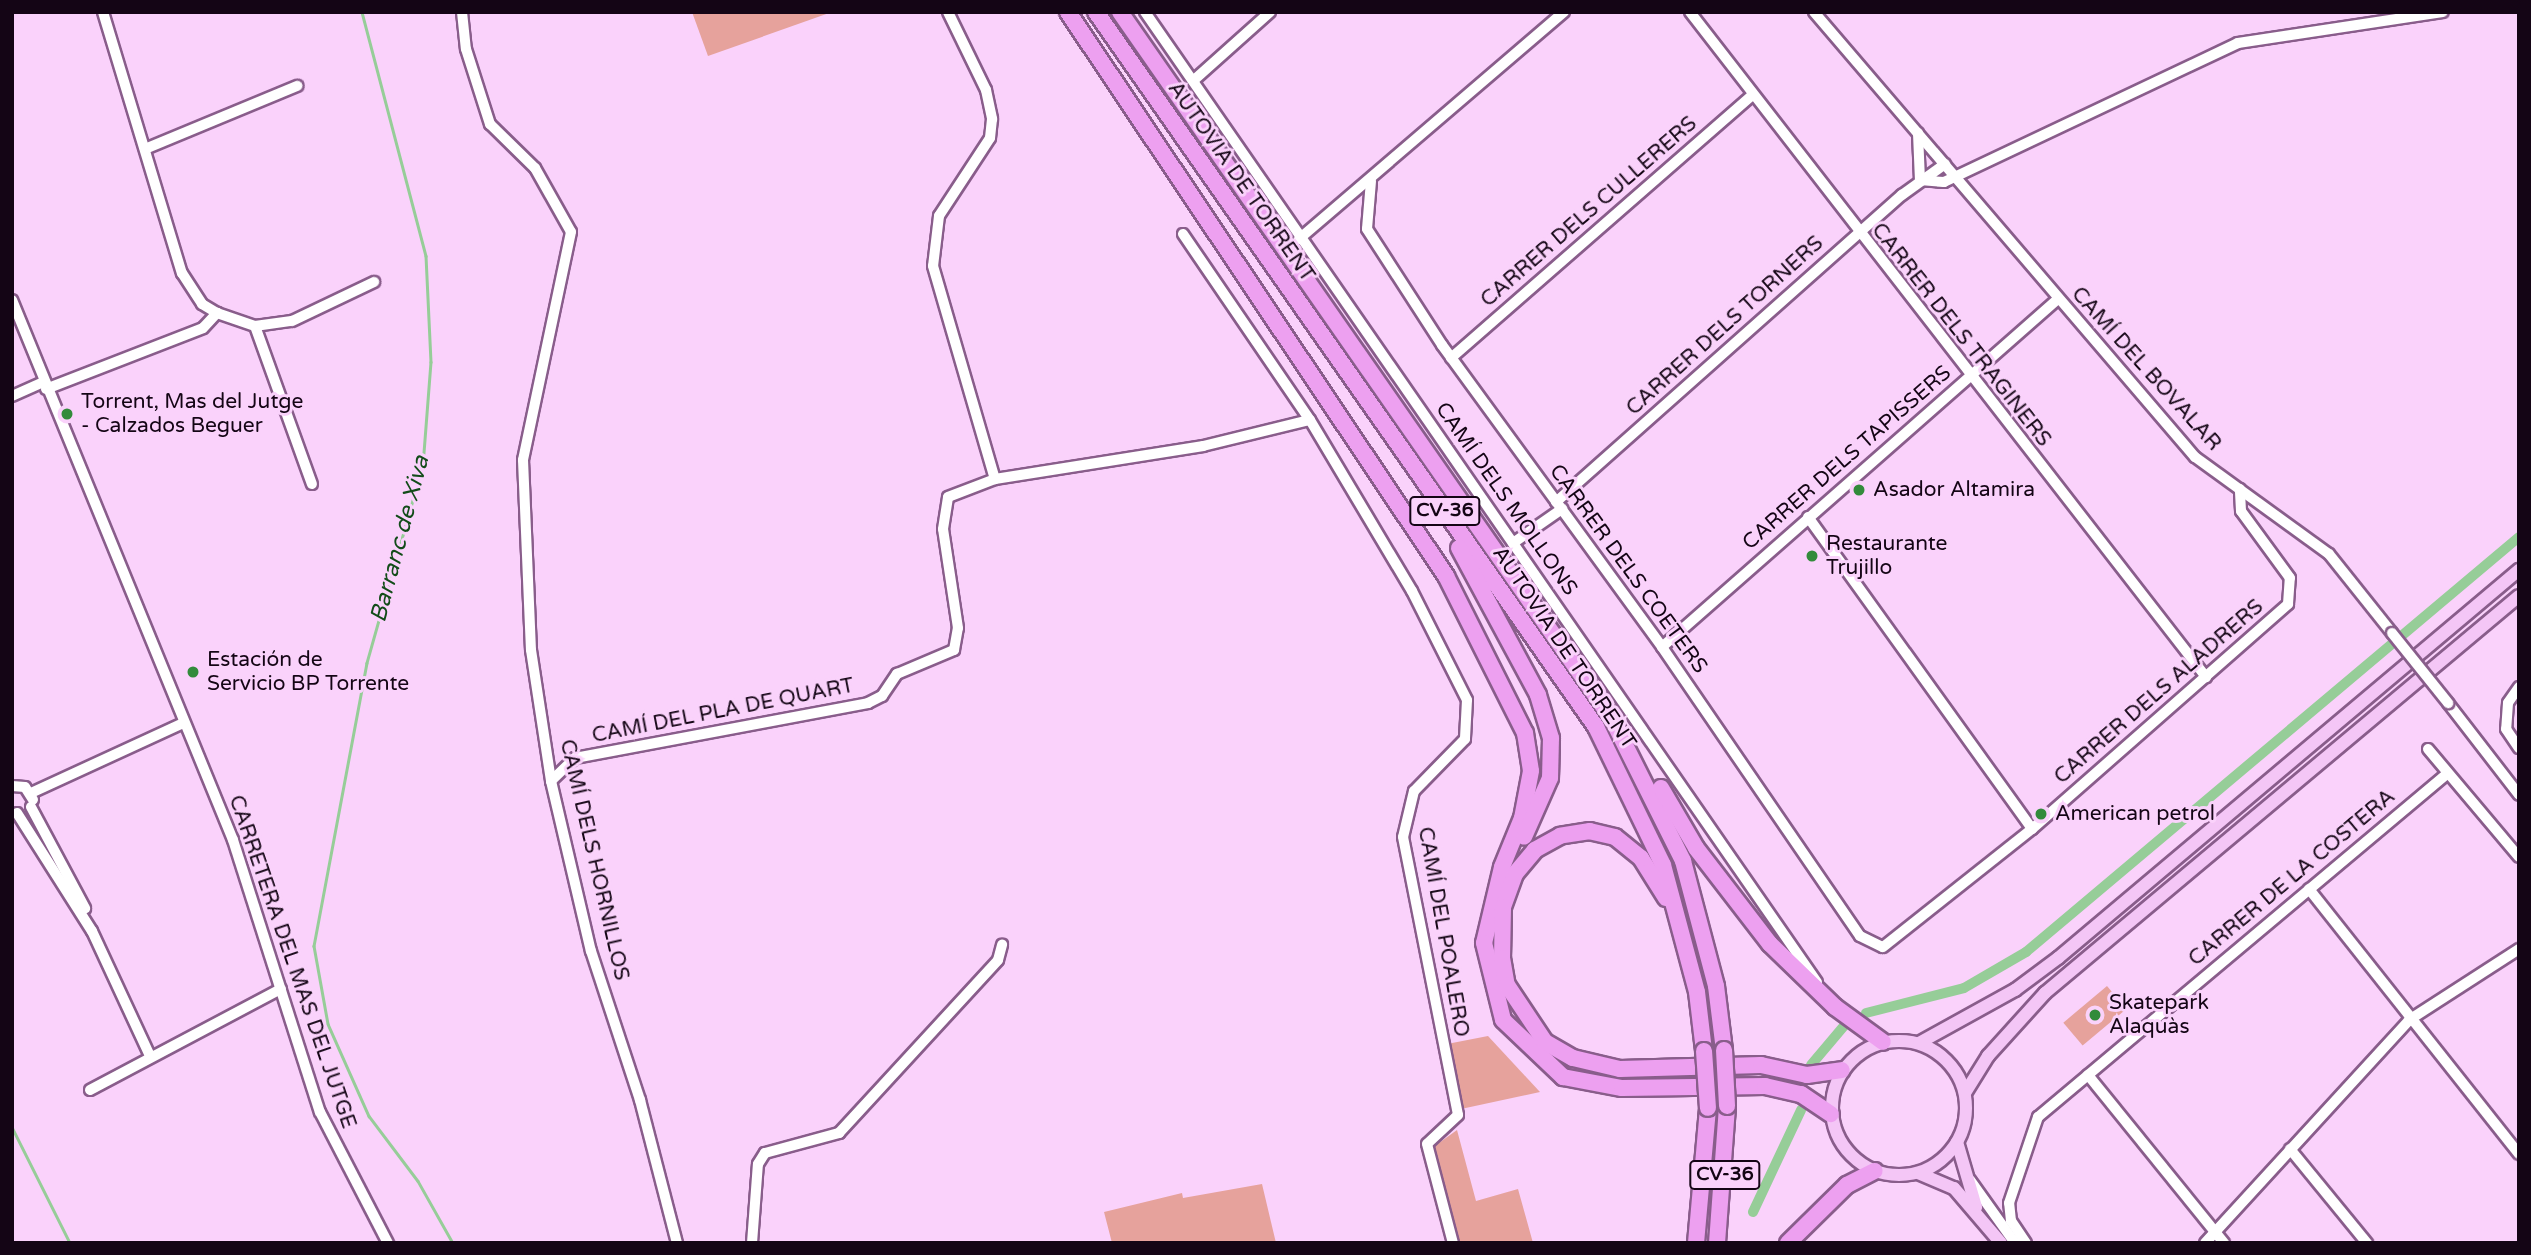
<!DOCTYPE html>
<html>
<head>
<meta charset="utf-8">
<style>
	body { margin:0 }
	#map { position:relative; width:2531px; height:1255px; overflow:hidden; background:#fad2fb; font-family:"Varela Round",sans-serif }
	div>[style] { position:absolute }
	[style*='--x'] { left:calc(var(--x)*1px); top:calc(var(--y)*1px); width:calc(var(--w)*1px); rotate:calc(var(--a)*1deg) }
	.green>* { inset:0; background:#e6a29c; transform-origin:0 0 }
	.stream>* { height:2.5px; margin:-1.25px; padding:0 1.25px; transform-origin:1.25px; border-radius:1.25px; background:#96cd98 }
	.canal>* { height:10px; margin:-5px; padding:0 5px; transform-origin:5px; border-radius:5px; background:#96cd98 }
	.roads { filter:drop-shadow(2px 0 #895d8b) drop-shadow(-2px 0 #895d8b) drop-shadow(0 2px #895d8b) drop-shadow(0 -2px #895d8b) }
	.minor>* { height:10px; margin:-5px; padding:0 5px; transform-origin:5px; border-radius:5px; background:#fff }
	.major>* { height:12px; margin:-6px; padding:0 6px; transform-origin:6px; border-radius:6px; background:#f4c6f6 }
	.major>.ring { margin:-6px; padding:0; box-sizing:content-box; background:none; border:12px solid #f4c6f6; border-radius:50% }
	.highway>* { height:16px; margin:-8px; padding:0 8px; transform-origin:8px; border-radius:8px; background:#eda0f0 }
	.bridges { filter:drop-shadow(2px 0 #895d8b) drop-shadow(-2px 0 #895d8b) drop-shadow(0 2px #895d8b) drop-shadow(0 -2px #895d8b) }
	.minor-bridge>* { height:10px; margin:-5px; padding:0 5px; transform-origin:5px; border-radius:5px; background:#fff }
	.highway-bridge>* { height:16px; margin:-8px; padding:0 8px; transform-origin:8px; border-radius:8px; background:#eda0f0 }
	.dots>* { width:19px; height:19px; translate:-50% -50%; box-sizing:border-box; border:4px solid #fad2fb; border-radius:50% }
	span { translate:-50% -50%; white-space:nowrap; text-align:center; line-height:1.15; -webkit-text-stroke:6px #fad2fb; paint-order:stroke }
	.shield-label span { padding:2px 5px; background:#fad2fb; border:2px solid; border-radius:5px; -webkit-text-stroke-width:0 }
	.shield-label { font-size:19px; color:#140515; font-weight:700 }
	.street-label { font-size:21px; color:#140515 }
	.poi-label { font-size:21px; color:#140515 }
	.left { translate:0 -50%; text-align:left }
	.water-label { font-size:23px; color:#124c19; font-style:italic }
	.frame { position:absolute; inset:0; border:14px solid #140515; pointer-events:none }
</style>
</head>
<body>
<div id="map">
	<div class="green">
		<div style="clip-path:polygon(692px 12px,832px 12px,708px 56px)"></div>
		<div style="left:2107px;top:986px;width:30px;height:57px;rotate:50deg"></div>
		<div style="clip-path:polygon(1488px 1036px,1540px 1092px,1461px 1109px,1447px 1044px)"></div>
		<div style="clip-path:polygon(1457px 1130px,1476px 1201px,1518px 1189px,1533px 1243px,1456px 1243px,1432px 1148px)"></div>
		<div style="clip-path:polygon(1262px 1184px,1276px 1243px,1112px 1243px,1104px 1212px,1182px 1193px,1183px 1198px)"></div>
	</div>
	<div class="stream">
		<div style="--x:362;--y:12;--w:252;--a:75.3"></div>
		<div style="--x:426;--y:256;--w:106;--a:87.3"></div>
		<div style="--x:431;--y:362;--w:103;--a:94.4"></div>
		<div style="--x:423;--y:465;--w:206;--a:105.8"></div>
		<div style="--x:367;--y:663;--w:288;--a:100.6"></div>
		<div style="--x:314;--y:946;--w:79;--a:79.8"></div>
		<div style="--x:328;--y:1024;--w:101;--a:66"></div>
		<div style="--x:369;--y:1116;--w:81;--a:53"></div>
		<div style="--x:418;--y:1181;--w:71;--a:60.6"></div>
		<div style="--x:12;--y:1127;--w:130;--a:63.4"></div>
	</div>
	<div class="canal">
		<div style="--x:1866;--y:1013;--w:101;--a:-14.3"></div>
		<div style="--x:1964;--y:988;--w:72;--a:-30.1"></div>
		<div style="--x:2026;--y:952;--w:644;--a:-40.09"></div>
		<div style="--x:1811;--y:1065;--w:51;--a:-49.8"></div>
		<div style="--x:1753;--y:1212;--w:113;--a:-64.8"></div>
	</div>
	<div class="roads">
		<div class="minor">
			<div style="--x:103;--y:12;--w:273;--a:73.2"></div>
			<div style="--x:182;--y:273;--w:37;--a:57"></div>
			<div style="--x:202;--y:304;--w:17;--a:31"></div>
			<div style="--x:462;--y:12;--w:37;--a:84"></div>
			<div style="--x:466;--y:49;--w:79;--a:72.3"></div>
			<div style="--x:490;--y:124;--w:63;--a:44.4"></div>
			<div style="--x:535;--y:168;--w:73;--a:60.6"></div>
			<div style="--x:571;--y:232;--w:233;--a:101.9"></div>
			<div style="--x:523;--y:460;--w:190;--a:87.6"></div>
			<div style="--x:531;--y:650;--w:133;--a:81.3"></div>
			<div style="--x:551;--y:781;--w:175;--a:76.8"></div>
			<div style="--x:591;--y:951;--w:157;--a:71.8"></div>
			<div style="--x:640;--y:1100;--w:148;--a:75.5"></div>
			<div style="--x:948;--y:12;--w:87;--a:64"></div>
			<div style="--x:986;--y:90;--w:30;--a:78"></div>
			<div style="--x:992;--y:119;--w:19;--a:96"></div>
			<div style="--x:990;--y:138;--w:93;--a:123.2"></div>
			<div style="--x:939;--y:216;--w:50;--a:96.8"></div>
			<div style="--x:933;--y:266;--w:222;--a:73.8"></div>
			<div style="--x:1145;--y:12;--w:1180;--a:55.29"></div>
			<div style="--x:1690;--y:12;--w:842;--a:52.19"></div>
			<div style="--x:1814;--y:12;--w:586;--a:49.43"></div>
			<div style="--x:2195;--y:457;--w:165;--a:35.9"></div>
			<div style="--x:2329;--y:554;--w:101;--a:51.4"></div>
			<div style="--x:1194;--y:80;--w:102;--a:-41.8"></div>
			<div style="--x:1918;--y:133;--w:47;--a:87.6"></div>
			<div style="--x:145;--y:149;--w:165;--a:-22.5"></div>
			<div style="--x:1920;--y:180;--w:24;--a:5"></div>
			<div style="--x:1944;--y:182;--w:325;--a:-25.3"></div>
			<div style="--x:2238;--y:43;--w:207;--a:-8.6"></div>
			<div style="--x:1371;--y:181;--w:48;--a:94.8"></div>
			<div style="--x:1367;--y:229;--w:138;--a:57.1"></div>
			<div style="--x:1442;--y:345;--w:374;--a:53.9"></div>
			<div style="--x:1662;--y:647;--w:350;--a:55.6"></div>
			<div style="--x:1860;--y:936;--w:25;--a:26"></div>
			<div style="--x:1883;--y:947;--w:190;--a:-38.4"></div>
			<div style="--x:2032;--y:829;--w:341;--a:-41.3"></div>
			<div style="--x:2288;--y:604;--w:26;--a:-86"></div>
			<div style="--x:2290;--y:578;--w:83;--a:-126.2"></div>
			<div style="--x:2241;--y:511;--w:22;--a:-93"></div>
			<div style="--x:1183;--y:234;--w:225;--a:55.7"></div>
			<div style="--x:1310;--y:420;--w:199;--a:59.2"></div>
			<div style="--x:1412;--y:591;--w:122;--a:63.2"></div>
			<div style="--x:1467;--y:700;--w:39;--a:93"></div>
			<div style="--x:1465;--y:739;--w:73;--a:134.4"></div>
			<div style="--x:1414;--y:791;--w:47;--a:103.4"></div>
			<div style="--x:1403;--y:837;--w:283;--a:78.8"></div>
			<div style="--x:1458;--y:1115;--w:42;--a:136.9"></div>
			<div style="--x:1427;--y:1144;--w:102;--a:75.3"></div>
			<div style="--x:1299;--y:239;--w:349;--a:-40.6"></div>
			<div style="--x:12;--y:300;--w:583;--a:67.74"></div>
			<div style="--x:233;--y:840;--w:286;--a:72.3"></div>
			<div style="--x:320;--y:1112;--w:148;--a:62.6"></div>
			<div style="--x:255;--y:326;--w:168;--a:70.2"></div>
			<div style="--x:1451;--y:358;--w:400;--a:-41.1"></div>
			<div style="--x:46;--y:389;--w:168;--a:-21.2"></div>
			<div style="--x:203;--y:328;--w:21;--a:-47"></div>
			<div style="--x:217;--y:313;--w:40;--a:18.9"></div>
			<div style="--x:255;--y:326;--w:37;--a:-8"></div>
			<div style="--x:292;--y:321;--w:91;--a:-25.4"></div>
			<div style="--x:12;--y:396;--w:35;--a:-24"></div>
			<div style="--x:1556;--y:502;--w:463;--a:-41.6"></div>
			<div style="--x:1902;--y:195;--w:53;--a:-35.8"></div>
			<div style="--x:1808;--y:517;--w:384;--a:54.3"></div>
			<div style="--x:1513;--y:543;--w:60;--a:-34.8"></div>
			<div style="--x:1662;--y:647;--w:527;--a:-41.31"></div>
			<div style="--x:2519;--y:687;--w:19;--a:125"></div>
			<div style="--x:2508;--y:703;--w:26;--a:94"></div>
			<div style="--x:2506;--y:729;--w:23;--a:56"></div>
			<div style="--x:2448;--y:703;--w:116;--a:52.3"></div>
			<div style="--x:2428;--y:749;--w:141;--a:49.9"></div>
			<div style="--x:551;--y:781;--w:33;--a:-44"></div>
			<div style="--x:575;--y:758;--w:298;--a:-10.6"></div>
			<div style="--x:868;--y:703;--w:16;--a:-27"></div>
			<div style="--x:882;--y:696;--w:27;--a:-56"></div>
			<div style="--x:897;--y:674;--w:62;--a:-22.8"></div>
			<div style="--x:954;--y:650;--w:22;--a:-80"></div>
			<div style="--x:958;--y:628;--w:100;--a:-98.6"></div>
			<div style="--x:943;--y:529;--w:32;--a:-81"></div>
			<div style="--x:948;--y:497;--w:50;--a:-21"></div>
			<div style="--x:995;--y:479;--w:211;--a:-9"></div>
			<div style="--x:1203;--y:446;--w:110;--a:-13.7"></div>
			<div style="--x:12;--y:786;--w:13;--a:4"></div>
			<div style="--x:25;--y:787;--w:15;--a:58"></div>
			<div style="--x:31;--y:793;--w:167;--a:-24.7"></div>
			<div style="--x:31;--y:807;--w:115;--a:61.9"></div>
			<div style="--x:17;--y:813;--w:140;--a:57.6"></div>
			<div style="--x:92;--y:931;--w:138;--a:65.1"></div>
			<div style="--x:2309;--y:889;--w:338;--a:51.6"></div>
			<div style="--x:2088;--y:1075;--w:216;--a:51"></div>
			<div style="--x:90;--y:1090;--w:216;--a:-27.9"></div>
			<div style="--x:2290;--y:1149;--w:122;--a:50.7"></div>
			<div style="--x:1970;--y:1180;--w:77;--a:54.5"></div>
			<div style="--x:752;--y:1243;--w:79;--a:-85.7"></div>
			<div style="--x:758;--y:1164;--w:13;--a:-58"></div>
			<div style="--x:765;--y:1153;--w:77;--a:-15.1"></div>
			<div style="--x:839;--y:1133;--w:235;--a:-47.4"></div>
			<div style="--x:998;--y:960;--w:16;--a:-75"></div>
			<div style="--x:2026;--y:1243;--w:27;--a:-124"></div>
			<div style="--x:2011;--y:1221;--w:18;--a:-96"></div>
			<div style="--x:2009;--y:1203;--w:91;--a:-71.4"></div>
			<div style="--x:2038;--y:1117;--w:535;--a:-40"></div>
			<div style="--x:2205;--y:1243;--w:302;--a:-47.5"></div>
			<div style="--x:2409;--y:1020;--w:131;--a:-32.8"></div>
		</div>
		<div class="major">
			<div class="ring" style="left:1832px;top:1041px;width:122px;height:122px"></div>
			<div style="--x:1919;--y:1043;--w:110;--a:-28.9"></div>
			<div style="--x:2015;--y:990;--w:54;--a:-36.7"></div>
			<div style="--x:2058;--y:958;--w:603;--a:-40.09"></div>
			<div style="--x:1965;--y:1093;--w:44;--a:-58.1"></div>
			<div style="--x:1988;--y:1056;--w:85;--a:-47.9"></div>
			<div style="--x:2045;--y:993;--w:618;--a:-39.95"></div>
			<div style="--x:1957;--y:1142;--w:68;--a:73.7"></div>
			<div style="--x:1918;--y:1173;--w:39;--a:23"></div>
			<div style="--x:1954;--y:1188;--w:72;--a:49.5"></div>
		</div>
		<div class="highway">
			<div style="--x:1068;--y:12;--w:679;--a:56.17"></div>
			<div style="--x:1446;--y:576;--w:176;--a:63.3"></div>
			<div style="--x:1525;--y:733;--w:38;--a:81"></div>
			<div style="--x:1531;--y:771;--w:48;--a:100.8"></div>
			<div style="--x:1522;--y:818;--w:53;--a:112.2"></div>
			<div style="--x:1502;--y:867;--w:78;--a:103.3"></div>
			<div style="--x:1484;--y:943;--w:79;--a:76.1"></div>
			<div style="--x:1503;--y:1020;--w:83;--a:43.5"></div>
			<div style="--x:1563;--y:1077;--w:60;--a:10.6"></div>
			<div style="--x:1622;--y:1088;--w:143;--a:-0.8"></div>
			<div style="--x:1765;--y:1086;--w:37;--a:13"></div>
			<div style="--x:1801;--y:1094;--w:36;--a:34"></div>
			<div style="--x:1096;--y:12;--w:872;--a:55.03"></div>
			<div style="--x:1596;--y:727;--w:153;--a:64.1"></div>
			<div style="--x:1663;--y:865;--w:131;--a:75"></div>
			<div style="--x:1697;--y:992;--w:59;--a:83.2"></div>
			<div style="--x:1120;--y:12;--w:861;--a:55.17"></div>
			<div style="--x:1612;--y:719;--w:159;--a:63.4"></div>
			<div style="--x:1683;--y:861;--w:129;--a:75.2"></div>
			<div style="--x:1716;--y:986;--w:64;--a:82.9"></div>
			<div style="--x:1459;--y:548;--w:167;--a:61.7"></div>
			<div style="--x:1538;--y:695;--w:45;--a:73.2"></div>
			<div style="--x:1551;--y:738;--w:40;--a:91.4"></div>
			<div style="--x:1550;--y:778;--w:64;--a:113.8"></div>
			<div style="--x:1661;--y:788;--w:69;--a:59.7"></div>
			<div style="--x:1696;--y:848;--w:121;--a:52.4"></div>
			<div style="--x:1770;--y:944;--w:91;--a:44.1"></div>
			<div style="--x:1835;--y:1007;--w:59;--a:36.1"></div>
			<div style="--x:1666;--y:898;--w:47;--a:-122"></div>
			<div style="--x:1641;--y:858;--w:33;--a:-141"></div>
			<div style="--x:1615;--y:837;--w:26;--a:-167"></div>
			<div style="--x:1590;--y:831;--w:30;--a:171"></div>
			<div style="--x:1560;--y:836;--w:29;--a:151"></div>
			<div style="--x:1535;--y:850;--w:31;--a:130"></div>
			<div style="--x:1515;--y:874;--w:35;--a:110"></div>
			<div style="--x:1503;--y:907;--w:51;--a:91.1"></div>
			<div style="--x:1502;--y:958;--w:27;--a:80"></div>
			<div style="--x:1507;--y:985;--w:69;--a:56.3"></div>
			<div style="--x:1545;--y:1042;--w:32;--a:30"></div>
			<div style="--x:1573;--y:1058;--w:48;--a:13.2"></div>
			<div style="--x:1620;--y:1069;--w:141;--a:-1.6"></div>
			<div style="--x:1761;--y:1065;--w:47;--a:12.3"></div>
			<div style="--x:1807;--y:1075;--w:35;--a:-8"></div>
			<div style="--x:1696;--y:1243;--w:136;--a:-84.9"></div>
			<div style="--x:1717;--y:1243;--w:137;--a:-85.8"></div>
			<div style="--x:1788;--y:1243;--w:83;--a:-44.5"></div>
			<div style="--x:1847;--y:1185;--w:31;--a:-27"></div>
		</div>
	</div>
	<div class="bridges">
		<div class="minor-bridge">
			<div style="--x:2392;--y:633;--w:90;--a:51.3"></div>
		</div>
		<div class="highway-bridge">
			<div style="--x:1724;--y:1050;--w:56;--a:86.9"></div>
			<div style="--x:1704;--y:1051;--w:57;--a:86"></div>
		</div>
	</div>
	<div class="dots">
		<div style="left:67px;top:414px;background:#328b3b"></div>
		<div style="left:1859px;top:490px;background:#328b3b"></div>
		<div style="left:1812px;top:556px;background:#328b3b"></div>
		<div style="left:193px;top:672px;background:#328b3b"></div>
		<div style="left:2041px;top:814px;background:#328b3b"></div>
		<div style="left:2095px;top:1015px;background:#328b3b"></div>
	</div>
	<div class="shield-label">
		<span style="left:1445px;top:511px">CV-36</span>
		<span style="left:1725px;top:1175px">CV-36</span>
	</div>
	<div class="street-label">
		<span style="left:1241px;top:182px;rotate:55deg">AUTOVIA DE TORRENT</span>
		<span style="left:1589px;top:212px;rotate:-41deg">CARRER DELS CULLERERS</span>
		<span style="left:1725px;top:326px;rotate:-42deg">CARRER DELS TORNERS</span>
		<span style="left:1961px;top:335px;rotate:52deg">CARRER DELS TRAGINERS</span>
		<span style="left:2146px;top:369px;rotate:48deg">CAMÍ DEL BOVALAR</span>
		<span style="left:1847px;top:458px;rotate:-41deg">CARRER DELS TAPISSERS</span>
		<span style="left:1506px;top:499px;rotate:55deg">CAMÍ DELS MOLLONS</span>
		<span style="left:1628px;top:569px;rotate:54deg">CARRER DELS COETERS</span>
		<span style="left:1564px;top:648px;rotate:56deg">AUTOVIA DE TORRENT</span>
		<span style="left:2159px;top:692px;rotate:-41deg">CARRER DELS ALADRERS</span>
		<span style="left:723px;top:711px;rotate:-11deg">CAMÍ DEL PLA DE QUART</span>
		<span style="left:594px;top:860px;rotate:77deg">CAMÍ DELS HORNILLOS</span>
		<span style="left:2292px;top:878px;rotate:-40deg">CARRER DE LA COSTERA</span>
		<span style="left:1443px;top:932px;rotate:80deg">CAMÍ DEL POALERO</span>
		<span style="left:292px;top:962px;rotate:71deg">CARRETERA DEL MAS DEL JUTGE</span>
	</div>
	<div class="poi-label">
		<span class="left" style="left:81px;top:414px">Torrent, Mas del Jutge<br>- Calzados Beguer</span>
		<span class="left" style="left:1873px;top:490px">Asador Altamira</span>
		<span class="left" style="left:1826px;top:556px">Restaurante<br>Trujillo</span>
		<span class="left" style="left:207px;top:672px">Estación de<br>Servicio BP Torrente</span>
		<span class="left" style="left:2055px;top:814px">American petrol</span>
		<span class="left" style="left:2109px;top:1015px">Skatepark<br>Alaquàs</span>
	</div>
	<div class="water-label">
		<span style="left:400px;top:539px;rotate:-75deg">Barranc de Xiva</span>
	</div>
	<div class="frame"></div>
</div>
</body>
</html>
